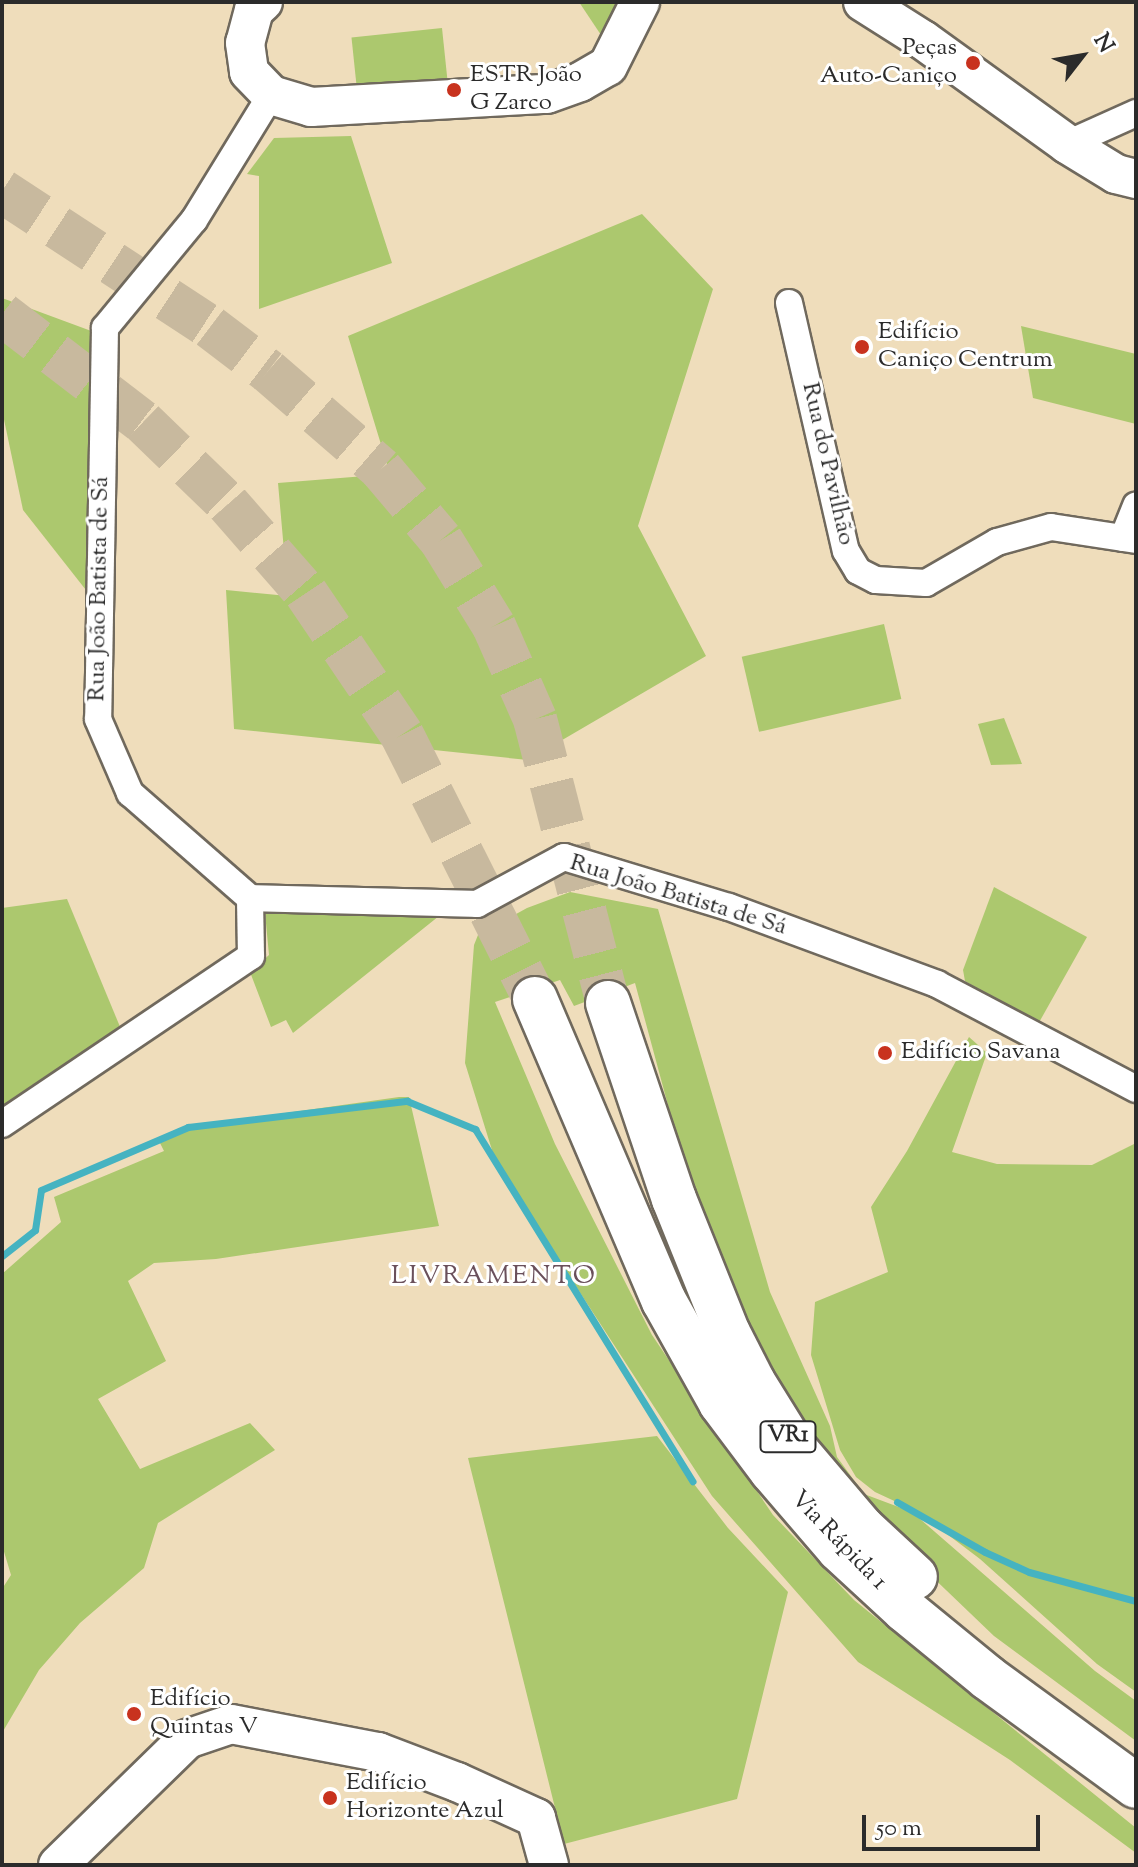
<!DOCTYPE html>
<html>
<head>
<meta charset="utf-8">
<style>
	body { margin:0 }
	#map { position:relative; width:1138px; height:1867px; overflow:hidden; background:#efddbb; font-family:"Sorts Mill Goudy",serif }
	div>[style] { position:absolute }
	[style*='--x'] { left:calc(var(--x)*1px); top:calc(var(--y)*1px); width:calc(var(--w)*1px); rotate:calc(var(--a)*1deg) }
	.green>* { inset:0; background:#acc86e; transform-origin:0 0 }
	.stream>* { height:7px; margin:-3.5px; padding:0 3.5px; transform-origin:3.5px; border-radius:3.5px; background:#45b3c1 }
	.highway-tunnel>* { height:44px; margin-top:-22px; transform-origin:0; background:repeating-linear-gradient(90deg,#c8b99e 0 44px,transparent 0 66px) }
	.roads { filter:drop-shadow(2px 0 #70695d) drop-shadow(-2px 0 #70695d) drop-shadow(0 2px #70695d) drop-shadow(0 -2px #70695d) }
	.street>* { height:26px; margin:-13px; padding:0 13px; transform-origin:13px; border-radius:13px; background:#fff }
	.secondary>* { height:38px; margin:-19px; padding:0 19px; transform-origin:19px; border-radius:19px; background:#fff }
	.highway>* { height:44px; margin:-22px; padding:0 22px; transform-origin:22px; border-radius:22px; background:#fff }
	.dots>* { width:22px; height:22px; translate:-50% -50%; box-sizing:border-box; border:4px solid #fff; border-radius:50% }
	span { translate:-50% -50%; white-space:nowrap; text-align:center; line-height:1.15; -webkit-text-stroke:6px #fff; paint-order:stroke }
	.shield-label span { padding:2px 6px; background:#fff; border:2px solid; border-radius:6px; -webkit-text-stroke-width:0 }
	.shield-label { font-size:22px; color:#2b2b2b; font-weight:700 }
	.poi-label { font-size:24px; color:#2b2b2b }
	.right { translate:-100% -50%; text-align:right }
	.left { translate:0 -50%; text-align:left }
	.street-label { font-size:24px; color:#2b2b2b }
	.neighbourhood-label { font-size:26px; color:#6a505b; letter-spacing:2px }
	.frame { position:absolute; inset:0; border:4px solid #2b2b2b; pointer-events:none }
	.north { position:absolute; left:1042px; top:16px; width:80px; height:80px; -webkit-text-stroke:6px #fff; paint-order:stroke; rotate:59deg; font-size:22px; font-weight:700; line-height:32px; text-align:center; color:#2b2b2b }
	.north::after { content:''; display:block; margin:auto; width:28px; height:36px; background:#2b2b2b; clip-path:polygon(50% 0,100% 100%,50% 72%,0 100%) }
	.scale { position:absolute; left:862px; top:1815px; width:178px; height:36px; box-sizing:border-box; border:4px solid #2b2b2b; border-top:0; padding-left:10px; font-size:24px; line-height:28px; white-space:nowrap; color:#2b2b2b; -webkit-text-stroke:6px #fff; paint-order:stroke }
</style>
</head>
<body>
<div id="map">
	<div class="green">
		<div style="clip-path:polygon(579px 2px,625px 2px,607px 44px)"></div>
		<div style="left:442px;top:28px;width:66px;height:91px;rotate:84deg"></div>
		<div style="clip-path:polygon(351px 136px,392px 263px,259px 309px,259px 176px,247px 174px,274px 138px)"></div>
		<div style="clip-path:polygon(642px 214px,713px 289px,638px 526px,706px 656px,528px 760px,234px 729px,226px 590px,288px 596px,278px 483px,390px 474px,348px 336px)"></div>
		<div style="clip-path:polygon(2px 298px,94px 332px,93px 599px,23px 510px,2px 410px)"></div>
		<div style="clip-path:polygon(1021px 326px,1136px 354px,1136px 424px,1033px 398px)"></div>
		<div style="left:884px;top:624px;width:77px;height:146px;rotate:77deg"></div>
		<div style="clip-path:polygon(1004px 718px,1022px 764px,991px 765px,978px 724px)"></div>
		<div style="clip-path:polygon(994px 887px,1087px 937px,1037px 1026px,965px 981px,963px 970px)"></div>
		<div style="clip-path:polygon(570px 892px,658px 909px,770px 1292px,830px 1426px,837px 1457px,864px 1494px,912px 1512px,1095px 1671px,1136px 1701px,1136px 1741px,994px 1636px,850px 1498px,779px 1398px,720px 1273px,689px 1183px,635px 983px,574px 1006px,560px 980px,495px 1002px,555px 1144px,652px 1335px,773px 1515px,854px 1600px,1136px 1828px,1136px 1853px,1010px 1760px,858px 1662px,712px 1496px,496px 1163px,465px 1063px,474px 945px,478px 935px,527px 908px)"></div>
		<div style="clip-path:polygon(67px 899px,123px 1034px,2px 1111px,2px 908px)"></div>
		<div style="clip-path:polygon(265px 913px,439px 916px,293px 1033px,286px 1020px,271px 1027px,250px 972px,269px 955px)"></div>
		<div style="clip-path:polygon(969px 1037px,987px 1053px,952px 1152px,997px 1164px,1092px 1165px,1136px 1143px,1136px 1692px,1097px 1664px,980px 1559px,918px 1512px,875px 1492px,856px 1477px,840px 1450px,811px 1355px,815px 1302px,888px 1272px,871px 1207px,907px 1151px)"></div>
		<div style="clip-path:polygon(399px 1097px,409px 1097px,439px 1226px,216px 1259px,154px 1263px,128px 1281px,166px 1361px,98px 1399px,140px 1469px,250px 1423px,275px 1450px,158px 1523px,144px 1568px,80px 1623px,39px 1670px,2px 1733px,2px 1589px,11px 1575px,2px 1545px,2px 1274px,61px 1222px,54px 1197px,164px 1151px,158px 1139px,188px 1127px)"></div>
		<div style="clip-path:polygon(657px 1436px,728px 1528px,788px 1592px,737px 1799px,564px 1844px,468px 1458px)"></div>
	</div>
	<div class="stream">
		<div style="--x:2;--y:1256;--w:42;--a:-38.2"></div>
		<div style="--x:35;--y:1230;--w:40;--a:-81.5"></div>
		<div style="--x:41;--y:1190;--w:160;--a:-23.2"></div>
		<div style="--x:188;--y:1127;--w:221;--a:-6.8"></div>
		<div style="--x:407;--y:1101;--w:74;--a:22.4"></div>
		<div style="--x:475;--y:1129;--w:414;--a:58.3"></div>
		<div style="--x:897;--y:1502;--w:101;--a:29.6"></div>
		<div style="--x:985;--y:1552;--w:48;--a:24.4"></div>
		<div style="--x:1029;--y:1572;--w:111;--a:15.2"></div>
	</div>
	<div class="highway-tunnel">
		<div style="--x:2;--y:191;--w:249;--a:33.2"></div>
		<div style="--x:210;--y:327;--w:73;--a:37.2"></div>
		<div style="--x:268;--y:371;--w:150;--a:40.9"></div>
		<div style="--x:381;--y:469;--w:93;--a:49.8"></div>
		<div style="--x:441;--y:540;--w:101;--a:58.4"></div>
		<div style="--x:494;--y:626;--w:102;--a:66.2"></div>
		<div style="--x:535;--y:719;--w:293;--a:75.6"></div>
		<div style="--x:2;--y:314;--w:178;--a:37.5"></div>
		<div style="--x:143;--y:422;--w:118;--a:44"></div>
		<div style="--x:228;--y:504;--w:118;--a:48.8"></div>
		<div style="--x:306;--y:593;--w:171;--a:55.9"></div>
		<div style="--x:402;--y:735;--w:296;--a:63.3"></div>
	</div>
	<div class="roads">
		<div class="street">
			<div style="--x:271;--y:95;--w:147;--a:121.6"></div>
			<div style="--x:194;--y:220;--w:140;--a:129.5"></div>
			<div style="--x:105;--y:328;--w:391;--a:91"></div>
			<div style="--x:98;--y:719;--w:81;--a:66.6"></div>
			<div style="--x:130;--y:793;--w:159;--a:41.2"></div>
			<div style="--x:250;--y:898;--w:227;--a:1.5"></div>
			<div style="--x:477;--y:904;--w:99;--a:-28.4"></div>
			<div style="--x:564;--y:857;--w:172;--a:16.9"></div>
			<div style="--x:729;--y:907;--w:222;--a:20.3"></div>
			<div style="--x:937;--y:984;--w:225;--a:27.8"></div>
			<div style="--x:1067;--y:144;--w:76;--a:-24.2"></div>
			<div style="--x:789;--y:303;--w:254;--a:77.1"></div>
			<div style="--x:846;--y:551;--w:23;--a:59"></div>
			<div style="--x:858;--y:571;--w:20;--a:27"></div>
			<div style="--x:876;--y:580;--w:50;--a:3.4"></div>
			<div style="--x:926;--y:583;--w:82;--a:-30"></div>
			<div style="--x:997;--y:542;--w:56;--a:-15.5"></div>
			<div style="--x:1051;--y:527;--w:86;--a:8.7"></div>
			<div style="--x:1123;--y:538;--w:35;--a:-68"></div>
			<div style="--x:2;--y:1124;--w:300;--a:-34"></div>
			<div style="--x:251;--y:956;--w:58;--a:-91"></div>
		</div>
		<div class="secondary">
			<div style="--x:263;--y:2;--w:12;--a:138"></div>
			<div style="--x:254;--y:10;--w:34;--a:105"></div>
			<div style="--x:245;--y:43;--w:29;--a:82"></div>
			<div style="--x:249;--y:72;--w:32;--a:46"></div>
			<div style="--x:271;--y:95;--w:42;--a:16.7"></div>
			<div style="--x:311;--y:107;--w:236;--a:-3.2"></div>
			<div style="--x:547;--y:94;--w:35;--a:-20"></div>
			<div style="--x:580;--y:82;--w:32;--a:-30"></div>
			<div style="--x:608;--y:66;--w:72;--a:-63.4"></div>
			<div style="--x:863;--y:2;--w:71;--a:32.3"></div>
			<div style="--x:923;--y:40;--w:178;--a:35.8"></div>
			<div style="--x:1067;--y:144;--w:57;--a:31.5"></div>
			<div style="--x:1116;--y:174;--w:21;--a:14"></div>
			<div style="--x:58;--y:1865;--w:180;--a:-44.3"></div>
			<div style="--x:187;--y:1739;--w:46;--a:-18.8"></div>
			<div style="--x:231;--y:1724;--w:150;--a:10.8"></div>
			<div style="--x:378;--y:1752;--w:85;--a:20.8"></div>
			<div style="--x:457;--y:1782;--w:87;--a:24.5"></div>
			<div style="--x:536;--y:1818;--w:49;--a:74.5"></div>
		</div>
		<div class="highway">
			<div style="--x:535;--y:999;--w:328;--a:66.9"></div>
			<div style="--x:664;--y:1301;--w:117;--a:60.8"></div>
			<div style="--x:721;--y:1403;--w:85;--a:53.1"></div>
			<div style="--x:772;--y:1471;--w:103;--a:49.3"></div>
			<div style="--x:839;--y:1549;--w:90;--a:42.7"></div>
			<div style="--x:905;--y:1610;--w:107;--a:39.3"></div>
			<div style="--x:988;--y:1678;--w:183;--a:36.1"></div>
			<div style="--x:608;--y:1003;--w:207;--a:71.4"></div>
			<div style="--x:674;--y:1199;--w:144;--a:68.1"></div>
			<div style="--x:728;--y:1333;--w:55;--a:63"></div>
			<div style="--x:753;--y:1382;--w:78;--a:58.2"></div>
			<div style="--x:794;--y:1448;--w:105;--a:49.6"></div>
			<div style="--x:862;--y:1528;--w:72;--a:42.8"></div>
		</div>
	</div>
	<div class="dots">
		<div style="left:973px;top:63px;background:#c8321e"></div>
		<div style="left:454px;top:90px;background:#c8321e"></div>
		<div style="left:862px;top:347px;background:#c8321e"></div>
		<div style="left:885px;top:1053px;background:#c8321e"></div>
		<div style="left:134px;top:1714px;background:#c8321e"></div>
		<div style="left:330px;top:1798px;background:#c8321e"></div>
	</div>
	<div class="shield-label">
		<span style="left:788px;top:1437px">VR1</span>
	</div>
	<div class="poi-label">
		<span class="right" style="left:957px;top:63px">Peças<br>Auto-Caniço</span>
		<span class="left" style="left:470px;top:90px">ESTR João<br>G Zarco</span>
		<span class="left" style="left:878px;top:347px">Edifício<br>Caniço Centrum</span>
		<span class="left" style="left:901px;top:1053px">Edifício Savana</span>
		<span class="left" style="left:150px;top:1714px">Edifício<br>Quintas V</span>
		<span class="left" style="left:346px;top:1798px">Edifício<br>Horizonte Azul</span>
	</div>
	<div class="street-label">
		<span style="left:827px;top:464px;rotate:77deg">Rua do Pavilhão</span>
		<span style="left:100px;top:589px;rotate:-89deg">Rua João Batista de Sá</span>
		<span style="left:678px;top:896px;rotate:17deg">Rua João Batista de Sá</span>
		<span style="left:838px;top:1541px;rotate:46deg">Via Rápida 1</span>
	</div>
	<div class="neighbourhood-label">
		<span style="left:494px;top:1277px">LIVRAMENTO</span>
	</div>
	<div class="frame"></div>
	<div class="north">N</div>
	<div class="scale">50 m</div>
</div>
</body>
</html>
